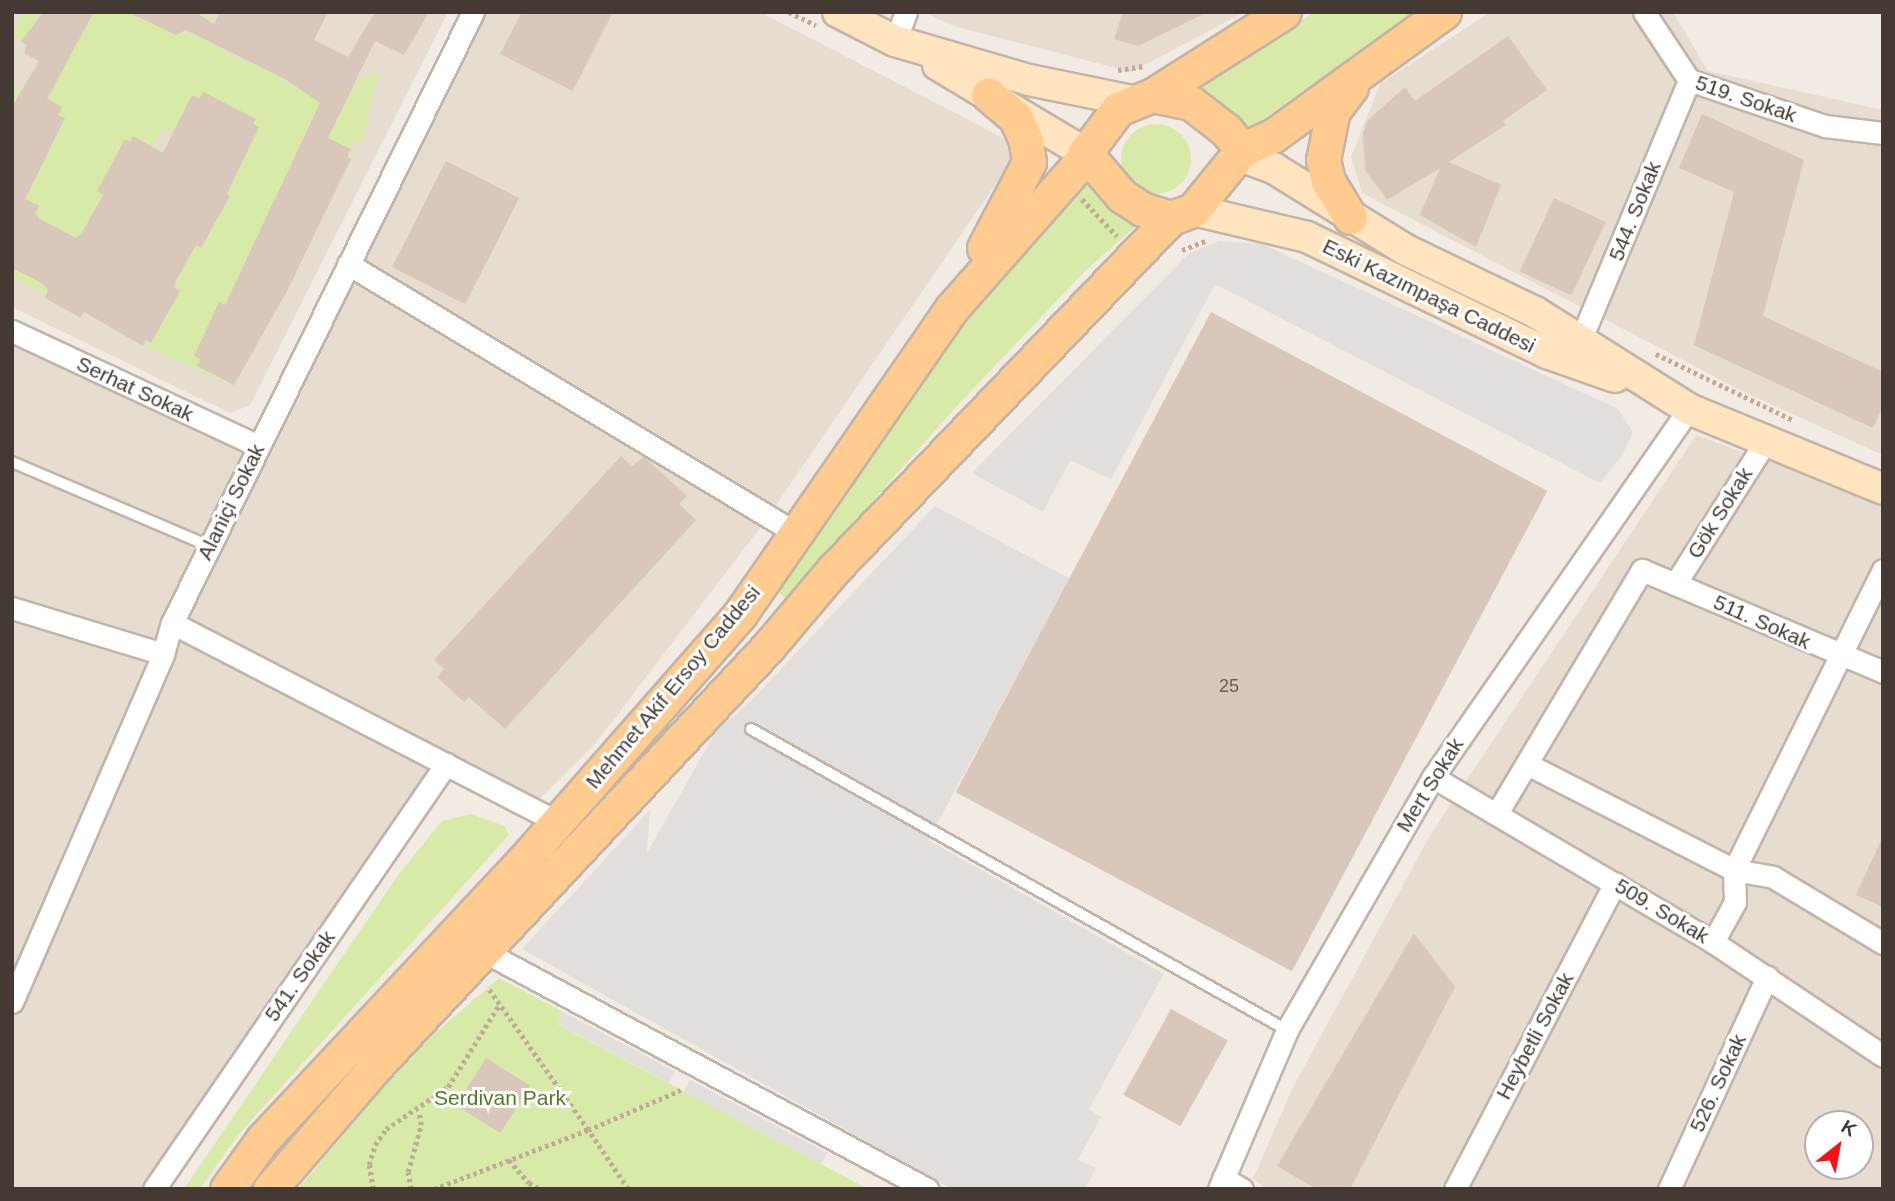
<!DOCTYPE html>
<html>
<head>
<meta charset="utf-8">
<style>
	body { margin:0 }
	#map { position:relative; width:1895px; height:1201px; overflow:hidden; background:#f2ebe3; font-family:Arial,sans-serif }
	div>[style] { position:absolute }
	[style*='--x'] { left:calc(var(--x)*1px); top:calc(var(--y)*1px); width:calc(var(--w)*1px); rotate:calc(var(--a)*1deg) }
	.residential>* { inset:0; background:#e7dcd0 }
	.green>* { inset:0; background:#d8eaa8 }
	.round { border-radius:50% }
	.parking>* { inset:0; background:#e2dedc; transform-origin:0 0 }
	.building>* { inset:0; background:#d8c7ba; transform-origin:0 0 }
	.path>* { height:4.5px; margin-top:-2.25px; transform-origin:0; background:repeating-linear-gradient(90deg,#c1aa95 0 3.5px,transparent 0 7px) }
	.roads { filter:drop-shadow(2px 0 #c1b4a8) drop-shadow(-2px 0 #c1b4a8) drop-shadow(0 2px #c1b4a8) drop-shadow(0 -2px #c1b4a8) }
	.lane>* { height:10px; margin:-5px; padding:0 5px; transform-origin:5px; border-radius:5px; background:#fff }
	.street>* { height:21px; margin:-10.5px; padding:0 10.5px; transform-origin:10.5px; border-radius:10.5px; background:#fff }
	.secondary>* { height:30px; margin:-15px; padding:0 15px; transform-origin:15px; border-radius:15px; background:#ffe4c0 }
	.primary>* { height:33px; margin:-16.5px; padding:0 16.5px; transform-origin:16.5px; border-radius:16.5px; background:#ffcb8f }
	span { translate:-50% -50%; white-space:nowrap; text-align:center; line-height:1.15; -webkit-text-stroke:6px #fff; paint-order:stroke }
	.number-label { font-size:18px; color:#695d55 }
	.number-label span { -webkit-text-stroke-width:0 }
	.street-label { font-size:21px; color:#443a33 }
	.park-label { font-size:21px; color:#537923 }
	.frame { position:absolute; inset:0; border:14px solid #443a33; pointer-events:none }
	.north { position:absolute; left:1804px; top:1110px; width:70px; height:70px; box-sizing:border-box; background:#fff; border:2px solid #b4b0ad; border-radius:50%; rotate:31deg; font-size:19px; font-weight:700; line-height:28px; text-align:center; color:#443a33 }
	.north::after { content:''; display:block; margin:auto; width:24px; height:32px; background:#ff0d14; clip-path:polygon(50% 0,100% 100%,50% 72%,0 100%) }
</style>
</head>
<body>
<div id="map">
	<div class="residential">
		<div style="clip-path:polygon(12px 12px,448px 12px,250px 405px,230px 413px,12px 307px)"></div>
		<div style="clip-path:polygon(480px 12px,760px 12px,1021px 147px,763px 524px,595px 744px,522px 816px,447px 776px,140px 1189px,12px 1189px,12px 344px,257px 454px)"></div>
		<div style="clip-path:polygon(923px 12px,1245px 12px,1131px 72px,954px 26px)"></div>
		<div style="clip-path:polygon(1490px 12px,1673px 12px,1708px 71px,1883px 110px,1883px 455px,1748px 394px,1362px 193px,1351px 157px,1380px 84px)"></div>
		<div style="clip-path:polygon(evenodd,1696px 435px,1883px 503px,1883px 1189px,1267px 1189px,1253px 1179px,1292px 1089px,1432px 832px,1696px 435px,1818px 1124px,1860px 1124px,1860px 1166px,1818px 1166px,1818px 1124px)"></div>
	</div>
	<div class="green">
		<div style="clip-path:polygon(22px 12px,136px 12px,175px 35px,184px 34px,194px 13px,217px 20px,207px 41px,246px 63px,299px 52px,284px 81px,342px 110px,361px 73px,364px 77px,357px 90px,370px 73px,378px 73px,362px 142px,355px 142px,351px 149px,351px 159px,311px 231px,312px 241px,287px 291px,234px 385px,143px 346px,146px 340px,152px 342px,160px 326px,155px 323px,180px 291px,174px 287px,176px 278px,196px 245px,201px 248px,210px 232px,204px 228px,223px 192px,182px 137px,164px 127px,153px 146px,170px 156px,81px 318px,12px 276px,12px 192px,25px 199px,31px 188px,12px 165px,12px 86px,47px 99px,61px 72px,24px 53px,27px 46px,12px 34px)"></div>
		<div style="clip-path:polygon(1315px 12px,1416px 12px,1246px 131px,1190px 93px)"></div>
		<div class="round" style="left:1121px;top:124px;width:70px;height:70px"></div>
		<div style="clip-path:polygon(1081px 181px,1135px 227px,1083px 273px,955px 408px,786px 599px,773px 587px,909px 379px)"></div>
		<div style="clip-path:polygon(470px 814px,505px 826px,509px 835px,238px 1135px,200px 1189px,184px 1189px,398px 875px,442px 821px)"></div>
		<div style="clip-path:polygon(499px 978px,563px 1012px,557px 1024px,868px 1189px,298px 1189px,412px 1053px)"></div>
	</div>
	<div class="parking">
		<div style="clip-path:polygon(1219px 241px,1262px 244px,1618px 409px,1633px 432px,1622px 455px,1600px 483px,1215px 284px,1111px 479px,1070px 460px,1043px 512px,972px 473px,1188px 254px)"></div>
		<div style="clip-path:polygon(935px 506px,1070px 579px,928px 840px,1164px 974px,1089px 1109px,1101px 1117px,1078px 1160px,1096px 1168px,1085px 1189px,952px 1189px,522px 949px,650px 810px,647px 853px,716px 731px,751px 701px)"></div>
		<div style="left:563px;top:1012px;width:127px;height:13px;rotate:28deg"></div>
		<div style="left:690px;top:1080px;width:155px;height:13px;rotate:28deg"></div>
	</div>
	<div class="building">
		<div style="clip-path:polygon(43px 12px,94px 12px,47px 99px,62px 107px,58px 115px,65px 118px,25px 199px,39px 206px,35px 213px,40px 219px,76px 238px,82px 233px,103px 195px,97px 191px,125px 139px,130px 142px,133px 136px,163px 153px,192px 95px,199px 99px,203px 92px,256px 119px,253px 124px,259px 127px,227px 194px,230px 196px,201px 248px,196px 245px,177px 279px,174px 287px,180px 291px,151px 343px,146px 340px,143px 346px,84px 312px,81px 318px,45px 298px,48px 290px,43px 284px,12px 268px,12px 107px,39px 61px,24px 53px,27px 45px,21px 42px)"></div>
		<div style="clip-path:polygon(128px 12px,195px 12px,214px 24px,220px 12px,328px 12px,314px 40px,348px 57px,375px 12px,429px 12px,404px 55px,375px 41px,328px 138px,351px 149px,347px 157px,351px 159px,287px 291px,234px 385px,197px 366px,200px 359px,194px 356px,219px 302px,225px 305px,320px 103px,285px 79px,186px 30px,176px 35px)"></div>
		<div style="clip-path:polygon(522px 12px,613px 12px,573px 91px,500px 54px)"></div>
		<div style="clip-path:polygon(1123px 12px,1208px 12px,1138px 46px,1114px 39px)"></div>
		<div style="clip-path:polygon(1508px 36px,1547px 90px,1503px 121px,1506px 125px,1449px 162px,1501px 185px,1476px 247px,1420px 215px,1440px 168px,1387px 200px,1365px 170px,1363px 133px,1368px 120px,1405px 87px,1415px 101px)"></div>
		<div style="clip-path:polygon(1702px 114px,1804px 160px,1763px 316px,1883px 372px,1883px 406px,1873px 428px,1694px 345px,1734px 192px,1679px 168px)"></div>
		<div style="left:446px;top:161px;width:82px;height:119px;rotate:27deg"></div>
		<div style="left:1554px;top:198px;width:57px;height:81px;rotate:25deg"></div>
		<div style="left:1211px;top:312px;width:381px;height:544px;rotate:28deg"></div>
		<div style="clip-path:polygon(621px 456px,632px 466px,644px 457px,687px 496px,679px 504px,696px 520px,505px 729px,469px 697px,464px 702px,437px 677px,444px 669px,434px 660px)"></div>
		<div style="clip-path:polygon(1883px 836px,1883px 907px,1856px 895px)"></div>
		<div style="clip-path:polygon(1414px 933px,1455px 987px,1350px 1189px,1316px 1189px,1277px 1166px)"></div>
		<div style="left:1171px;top:1009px;width:65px;height:98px;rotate:29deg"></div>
		<div style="left:486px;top:1058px;width:52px;height:56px;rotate:32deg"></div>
	</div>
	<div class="path">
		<div style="--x:789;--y:12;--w:30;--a:26"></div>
		<div style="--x:1118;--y:70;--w:26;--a:-9"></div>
		<div style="--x:1082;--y:199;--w:51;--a:46.6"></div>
		<div style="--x:1182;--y:250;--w:26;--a:-21"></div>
		<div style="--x:1656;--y:354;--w:152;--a:25.7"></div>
		<div style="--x:509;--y:1160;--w:30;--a:49"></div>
		<div style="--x:529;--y:1183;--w:13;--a:27"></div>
		<div style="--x:373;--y:1189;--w:24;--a:-99"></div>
		<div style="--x:369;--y:1165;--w:21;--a:-73"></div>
		<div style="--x:375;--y:1145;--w:19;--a:-55"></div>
		<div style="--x:386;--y:1129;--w:75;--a:-34.1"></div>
		<div style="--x:448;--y:1087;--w:97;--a:-58.1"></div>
		<div style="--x:411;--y:1189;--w:17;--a:-100"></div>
		<div style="--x:408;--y:1172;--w:49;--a:-74.5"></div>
		<div style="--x:421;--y:1125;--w:14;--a:-98"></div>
		<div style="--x:434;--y:1189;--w:165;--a:-21"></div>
		<div style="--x:588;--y:1130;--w:175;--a:-125.2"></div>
		<div style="--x:628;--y:1189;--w:71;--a:-124.1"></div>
		<div style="--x:588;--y:1130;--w:101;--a:-23.3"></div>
	</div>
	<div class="roads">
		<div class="lane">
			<div style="--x:12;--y:462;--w:214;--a:23.1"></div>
			<div style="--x:751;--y:729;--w:615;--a:29.32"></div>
		</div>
		<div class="street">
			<div style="--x:1644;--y:12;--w:82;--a:56.5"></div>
			<div style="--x:1689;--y:80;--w:144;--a:18.7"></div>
			<div style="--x:1825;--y:126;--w:58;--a:6.9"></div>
			<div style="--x:895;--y:41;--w:31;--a:-69"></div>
			<div style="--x:348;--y:264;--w:523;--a:30.98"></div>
			<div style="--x:12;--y:331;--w:272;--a:25"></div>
			<div style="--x:1580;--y:341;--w:283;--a:-67.3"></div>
			<div style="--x:1675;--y:584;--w:168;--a:-57.6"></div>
			<div style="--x:12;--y:608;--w:158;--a:16.9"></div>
			<div style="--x:172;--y:623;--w:434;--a:27.3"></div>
			<div style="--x:1527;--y:764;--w:233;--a:27.1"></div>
			<div style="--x:1734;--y:870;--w:40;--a:10"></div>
			<div style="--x:1773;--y:877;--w:128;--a:31"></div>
			<div style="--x:1433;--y:777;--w:325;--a:30.5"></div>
			<div style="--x:1713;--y:942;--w:205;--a:33.8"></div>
			<div style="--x:1497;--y:813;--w:283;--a:-59.2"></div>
			<div style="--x:1642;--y:570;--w:262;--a:22.9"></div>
			<div style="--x:1713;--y:942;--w:46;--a:-61.2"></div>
			<div style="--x:1735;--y:902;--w:32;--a:-92"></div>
			<div style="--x:1734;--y:870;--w:335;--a:-63.6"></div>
			<div style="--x:485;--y:952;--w:502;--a:28.2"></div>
			<div style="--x:12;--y:1002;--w:379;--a:-66.5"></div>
			<div style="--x:163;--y:654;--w:32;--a:-74"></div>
			<div style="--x:172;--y:623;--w:681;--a:-63.77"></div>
			<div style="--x:1223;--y:1178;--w:22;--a:30"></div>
			<div style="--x:154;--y:1189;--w:516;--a:-55.51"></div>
			<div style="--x:1219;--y:1189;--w:173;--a:-66.8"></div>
			<div style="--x:1287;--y:1030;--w:292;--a:-60"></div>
			<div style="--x:1433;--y:777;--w:448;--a:-55.2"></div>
			<div style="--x:1455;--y:1189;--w:345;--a:-62.4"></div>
			<div style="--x:1669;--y:1189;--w:234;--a:-65.2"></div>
		</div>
		<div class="secondary">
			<div style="--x:838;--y:12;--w:64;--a:27"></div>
			<div style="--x:895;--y:41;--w:140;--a:16.2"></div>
			<div style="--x:1029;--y:80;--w:105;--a:11.5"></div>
			<div style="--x:938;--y:65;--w:171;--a:30.9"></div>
			<div style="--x:1240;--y:156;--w:37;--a:20"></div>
			<div style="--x:1275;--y:169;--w:154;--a:31.7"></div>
			<div style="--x:1406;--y:250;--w:143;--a:25.7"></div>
			<div style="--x:1535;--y:312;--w:182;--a:32.2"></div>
			<div style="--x:1689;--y:409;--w:210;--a:22.4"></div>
			<div style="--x:1193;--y:210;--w:117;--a:13.3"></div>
			<div style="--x:1307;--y:237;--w:267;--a:25.8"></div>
			<div style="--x:1547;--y:353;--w:72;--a:19.4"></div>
		</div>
		<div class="primary">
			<div style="--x:1153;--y:95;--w:39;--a:12"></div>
			<div style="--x:1191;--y:103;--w:44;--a:37.6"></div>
			<div style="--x:1226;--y:130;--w:26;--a:51"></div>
			<div style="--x:1242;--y:150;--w:77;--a:129.2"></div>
			<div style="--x:1193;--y:210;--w:23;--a:160"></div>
			<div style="--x:1171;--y:218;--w:30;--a:-163"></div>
			<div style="--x:1142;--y:209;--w:24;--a:-147"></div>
			<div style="--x:1122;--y:196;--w:57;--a:-130.7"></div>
			<div style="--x:1085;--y:153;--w:55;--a:-53.1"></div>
			<div style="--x:1118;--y:109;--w:38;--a:-22"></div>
			<div style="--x:1153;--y:95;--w:155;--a:-32.4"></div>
			<div style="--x:1242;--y:150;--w:35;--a:-25"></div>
			<div style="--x:1274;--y:135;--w:210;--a:-35.9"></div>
			<div style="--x:1350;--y:217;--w:42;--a:-121.4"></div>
			<div style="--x:1328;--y:181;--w:22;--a:-103"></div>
			<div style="--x:1323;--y:160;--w:50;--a:-78.5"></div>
			<div style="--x:1333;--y:111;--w:30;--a:-53"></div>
			<div style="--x:984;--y:248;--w:97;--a:-62.4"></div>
			<div style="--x:1029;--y:162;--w:24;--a:-99"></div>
			<div style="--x:1025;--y:138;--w:23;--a:-115"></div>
			<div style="--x:1015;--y:117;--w:35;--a:-140"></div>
			<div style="--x:227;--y:1189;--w:62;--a:-54.2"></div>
			<div style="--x:263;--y:1139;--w:383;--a:-46.9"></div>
			<div style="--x:525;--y:859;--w:326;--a:-48.7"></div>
			<div style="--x:740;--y:614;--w:372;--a:-55.3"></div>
			<div style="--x:952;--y:308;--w:201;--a:-48.6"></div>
			<div style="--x:270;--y:1189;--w:161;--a:-49.3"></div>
			<div style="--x:375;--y:1067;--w:575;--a:-46.9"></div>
			<div style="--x:768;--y:647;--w:102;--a:-49.8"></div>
			<div style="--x:834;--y:569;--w:487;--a:-46.2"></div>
		</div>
	</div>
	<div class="number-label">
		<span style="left:1229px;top:686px">25</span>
	</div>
	<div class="street-label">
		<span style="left:1746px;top:99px;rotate:19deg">519. Sokak</span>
		<span style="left:1635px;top:211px;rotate:-68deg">544. Sokak</span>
		<span style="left:1429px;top:296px;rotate:26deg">Eski Kazımpaşa Caddesi</span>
		<span style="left:135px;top:389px;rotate:25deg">Serhat Sokak</span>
		<span style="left:231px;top:502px;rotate:-64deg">Alaniçi Sokak</span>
		<span style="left:1720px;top:513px;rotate:-58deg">Gök Sokak</span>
		<span style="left:1762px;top:622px;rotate:24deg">511. Sokak</span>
		<span style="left:673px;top:687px;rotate:-50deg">Mehmet Akif Ersoy Caddesi</span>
		<span style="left:1430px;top:785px;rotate:-58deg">Mert Sokak</span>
		<span style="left:1662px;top:911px;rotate:31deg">509. Sokak</span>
		<span style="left:300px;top:976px;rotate:-55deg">541. Sokak</span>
		<span style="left:1535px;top:1036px;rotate:-62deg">Heybetli Sokak</span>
		<span style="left:1718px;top:1083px;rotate:-65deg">526. Sokak</span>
	</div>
	<div class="park-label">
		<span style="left:500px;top:1098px">Serdivan Park</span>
	</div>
	<div class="frame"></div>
	<div class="north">K</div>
</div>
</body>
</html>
